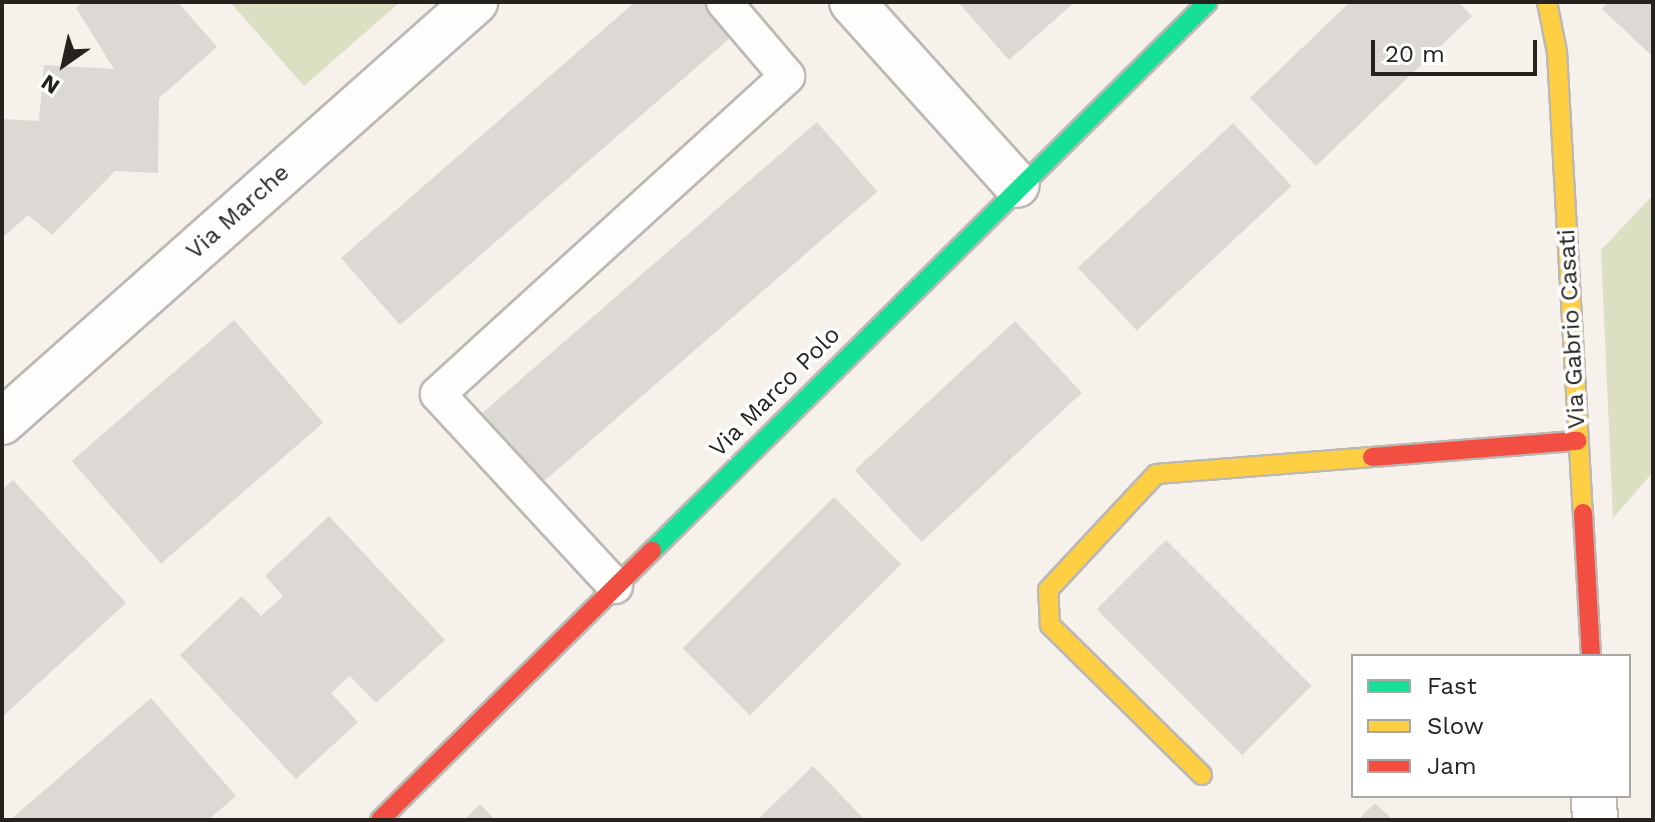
<!DOCTYPE html>
<html>
<head>
<meta charset="utf-8">
<style>
	body { margin:0 }
	#map { position:relative; width:1655px; height:822px; overflow:hidden; background:#f6f1eb; font-family:"Work Sans",sans-serif }
	div>[style] { position:absolute }
	[style*='--x'] { left:calc(var(--x)*1px); top:calc(var(--y)*1px); width:calc(var(--w)*1px); rotate:calc(var(--a)*1deg) }
	.green>* { inset:0; background:#dbe0c3 }
	.building>* { inset:0; background:#dcd8d3; transform-origin:0 0 }
	.roads { filter:drop-shadow(2px 0 #bcb8b3) drop-shadow(-2px 0 #bcb8b3) drop-shadow(0 2px #bcb8b3) drop-shadow(0 -2px #bcb8b3) }
	.lane>* { height:34px; margin:-17px; padding:0 17px; transform-origin:17px; border-radius:17px; background:#fefdfc }
	.street>* { height:44px; margin:-22px; padding:0 22px; transform-origin:22px; border-radius:22px; background:#fefdfc }
	.fast>* { height:18px; margin:-9px; padding:0 9px; transform-origin:9px; border-radius:9px; background:#16e098 }
	.slow>* { height:18px; margin:-9px; padding:0 9px; transform-origin:9px; border-radius:9px; background:#ffcf43 }
	.jam>* { height:18px; margin:-9px; padding:0 9px; transform-origin:9px; border-radius:9px; background:#f24e42 }
	span { translate:-50% -50%; white-space:nowrap; text-align:center; line-height:1.15; -webkit-text-stroke:7px #fff; paint-order:stroke }
	.street-label { font-size:24px; color:#26231f }
	.frame { position:absolute; inset:0; border:4px solid #26231f; pointer-events:none }
	.legend { position:absolute; left:1351px; top:654px; width:280px; height:144px; box-sizing:border-box; background:#fff; border:2px solid #a8a7a5; margin:0; padding:10px 14px; list-style:none; font-size:24px; color:#26231f }
	.legend li { display:flex; align-items:center; gap:16px; height:40px }
	.legend b { width:40px; border:2px solid #a8a7a5 }
	.north { position:absolute; left:24px; top:24px; width:80px; height:80px; -webkit-text-stroke:6px #fff; paint-order:stroke; rotate:214deg; font-size:22px; font-weight:700; line-height:32px; text-align:center; color:#26231f }
	.north::after { content:''; display:block; margin:auto; width:28px; height:36px; background:#26231f; clip-path:polygon(50% 0,100% 100%,50% 72%,0 100%) }
	.scale { position:absolute; left:1371px; top:40px; width:166px; height:36px; box-sizing:border-box; border:4px solid #26231f; border-top:0; padding-left:10px; font-size:24px; line-height:28px; white-space:nowrap; color:#26231f; -webkit-text-stroke:6px #fff; paint-order:stroke }
</style>
</head>
<body>
<div id="map">
	<div class="green">
		<div style="clip-path:polygon(230px 2px,400px 2px,304px 86px)"></div>
		<div style="clip-path:polygon(1653px 195px,1653px 472px,1613px 518px,1601px 250px)"></div>
	</div>
	<div class="building">
		<div style="clip-path:polygon(83px 2px,178px 2px,217px 47px,159px 98px,158px 173px,115px 171px,52px 235px,28px 215px,2px 238px,2px 119px,39px 121px,44px 65px,114px 69px,76px 8px)"></div>
		<div style="clip-path:polygon(635px 2px,711px 2px,737px 32px,400px 325px,341px 258px)"></div>
		<div style="clip-path:polygon(958px 2px,1075px 2px,1009px 60px)"></div>
		<div style="clip-path:polygon(1350px 2px,1458px 2px,1472px 16px,1316px 166px,1250px 98px)"></div>
		<div style="clip-path:polygon(1608px 2px,1653px 2px,1653px 57px,1602px 9px)"></div>
		<div style="left:817px;top:122px;width:92px;height:447px;rotate:49deg"></div>
		<div style="left:1233px;top:123px;width:86px;height:212px;rotate:47deg"></div>
		<div style="left:234px;top:320px;width:136px;height:215px;rotate:49deg"></div>
		<div style="left:1015px;top:321px;width:98px;height:219px;rotate:47deg"></div>
		<div style="clip-path:polygon(13px 480px,126px 603px,2px 717px,2px 490px)"></div>
		<div style="left:834px;top:497px;width:95px;height:214px;rotate:45deg"></div>
		<div style="clip-path:polygon(329px 516px,445px 640px,376px 703px,350px 676px,331px 693px,358px 722px,296px 779px,180px 655px,242px 596px,261px 616px,283px 596px,265px 576px)"></div>
		<div style="left:1166px;top:540px;width:206px;height:98px;rotate:45deg"></div>
		<div style="clip-path:polygon(151px 698px,236px 796px,208px 820px,10px 820px)"></div>
		<div style="clip-path:polygon(813px 766px,865px 820px,757px 820px)"></div>
		<div style="clip-path:polygon(1375px 803px,1393px 820px,1358px 820px)"></div>
		<div style="clip-path:polygon(480px 804px,495px 820px,464px 820px)"></div>
	</div>
	<div class="roads">
		<div class="lane">
			<div style="--x:615;--y:586;--w:261;--a:-132.7"></div>
			<div style="--x:438;--y:394;--w:472;--a:-42.3"></div>
			<div style="--x:787;--y:76;--w:97;--a:-130.4"></div>
		</div>
		<div class="street">
			<div style="--x:852;--y:2;--w:246;--a:48"></div>
			<div style="--x:2;--y:422;--w:633;--a:-41.6"></div>
			<div style="--x:1594;--y:796;--w:24;--a:88"></div>
		</div>
		<div class="fast">
			<div style="--x:652;--y:551;--w:781;--a:-44.64"></div>
		</div>
		<div class="slow">
			<div style="--x:1547;--y:2;--w:51;--a:78.7"></div>
			<div style="--x:1557;--y:52;--w:462;--a:86.8"></div>
			<div style="--x:1202;--y:775;--w:214;--a:-135.4"></div>
			<div style="--x:1050;--y:625;--w:35;--a:-93"></div>
			<div style="--x:1048;--y:590;--w:158;--a:-47"></div>
			<div style="--x:1156;--y:474;--w:217;--a:-4.5"></div>
		</div>
		<div class="jam">
			<div style="--x:1372;--y:457;--w:206;--a:-4.5"></div>
			<div style="--x:1583;--y:513;--w:143;--a:86.8"></div>
			<div style="--x:380;--y:820;--w:383;--a:-44.7"></div>
		</div>
	</div>
	<div class="street-label">
		<span style="left:238px;top:212px;rotate:-42deg">Via Marche</span>
		<span style="left:1572px;top:329px;rotate:-93deg">Via Gabrio Casati</span>
		<span style="left:775px;top:392px;rotate:-45deg">Via Marco Polo</span>
	</div>
	<div class="frame"></div>
	<ul class="legend">
	<li><b style="height:10px;background:#16e098"></b>Fast</li>
	<li><b style="height:10px;background:#ffcf43"></b>Slow</li>
	<li><b style="height:10px;background:#f24e42"></b>Jam</li>
	</ul>
	<div class="north">N</div>
	<div class="scale">20 m</div>
</div>
</body>
</html>
